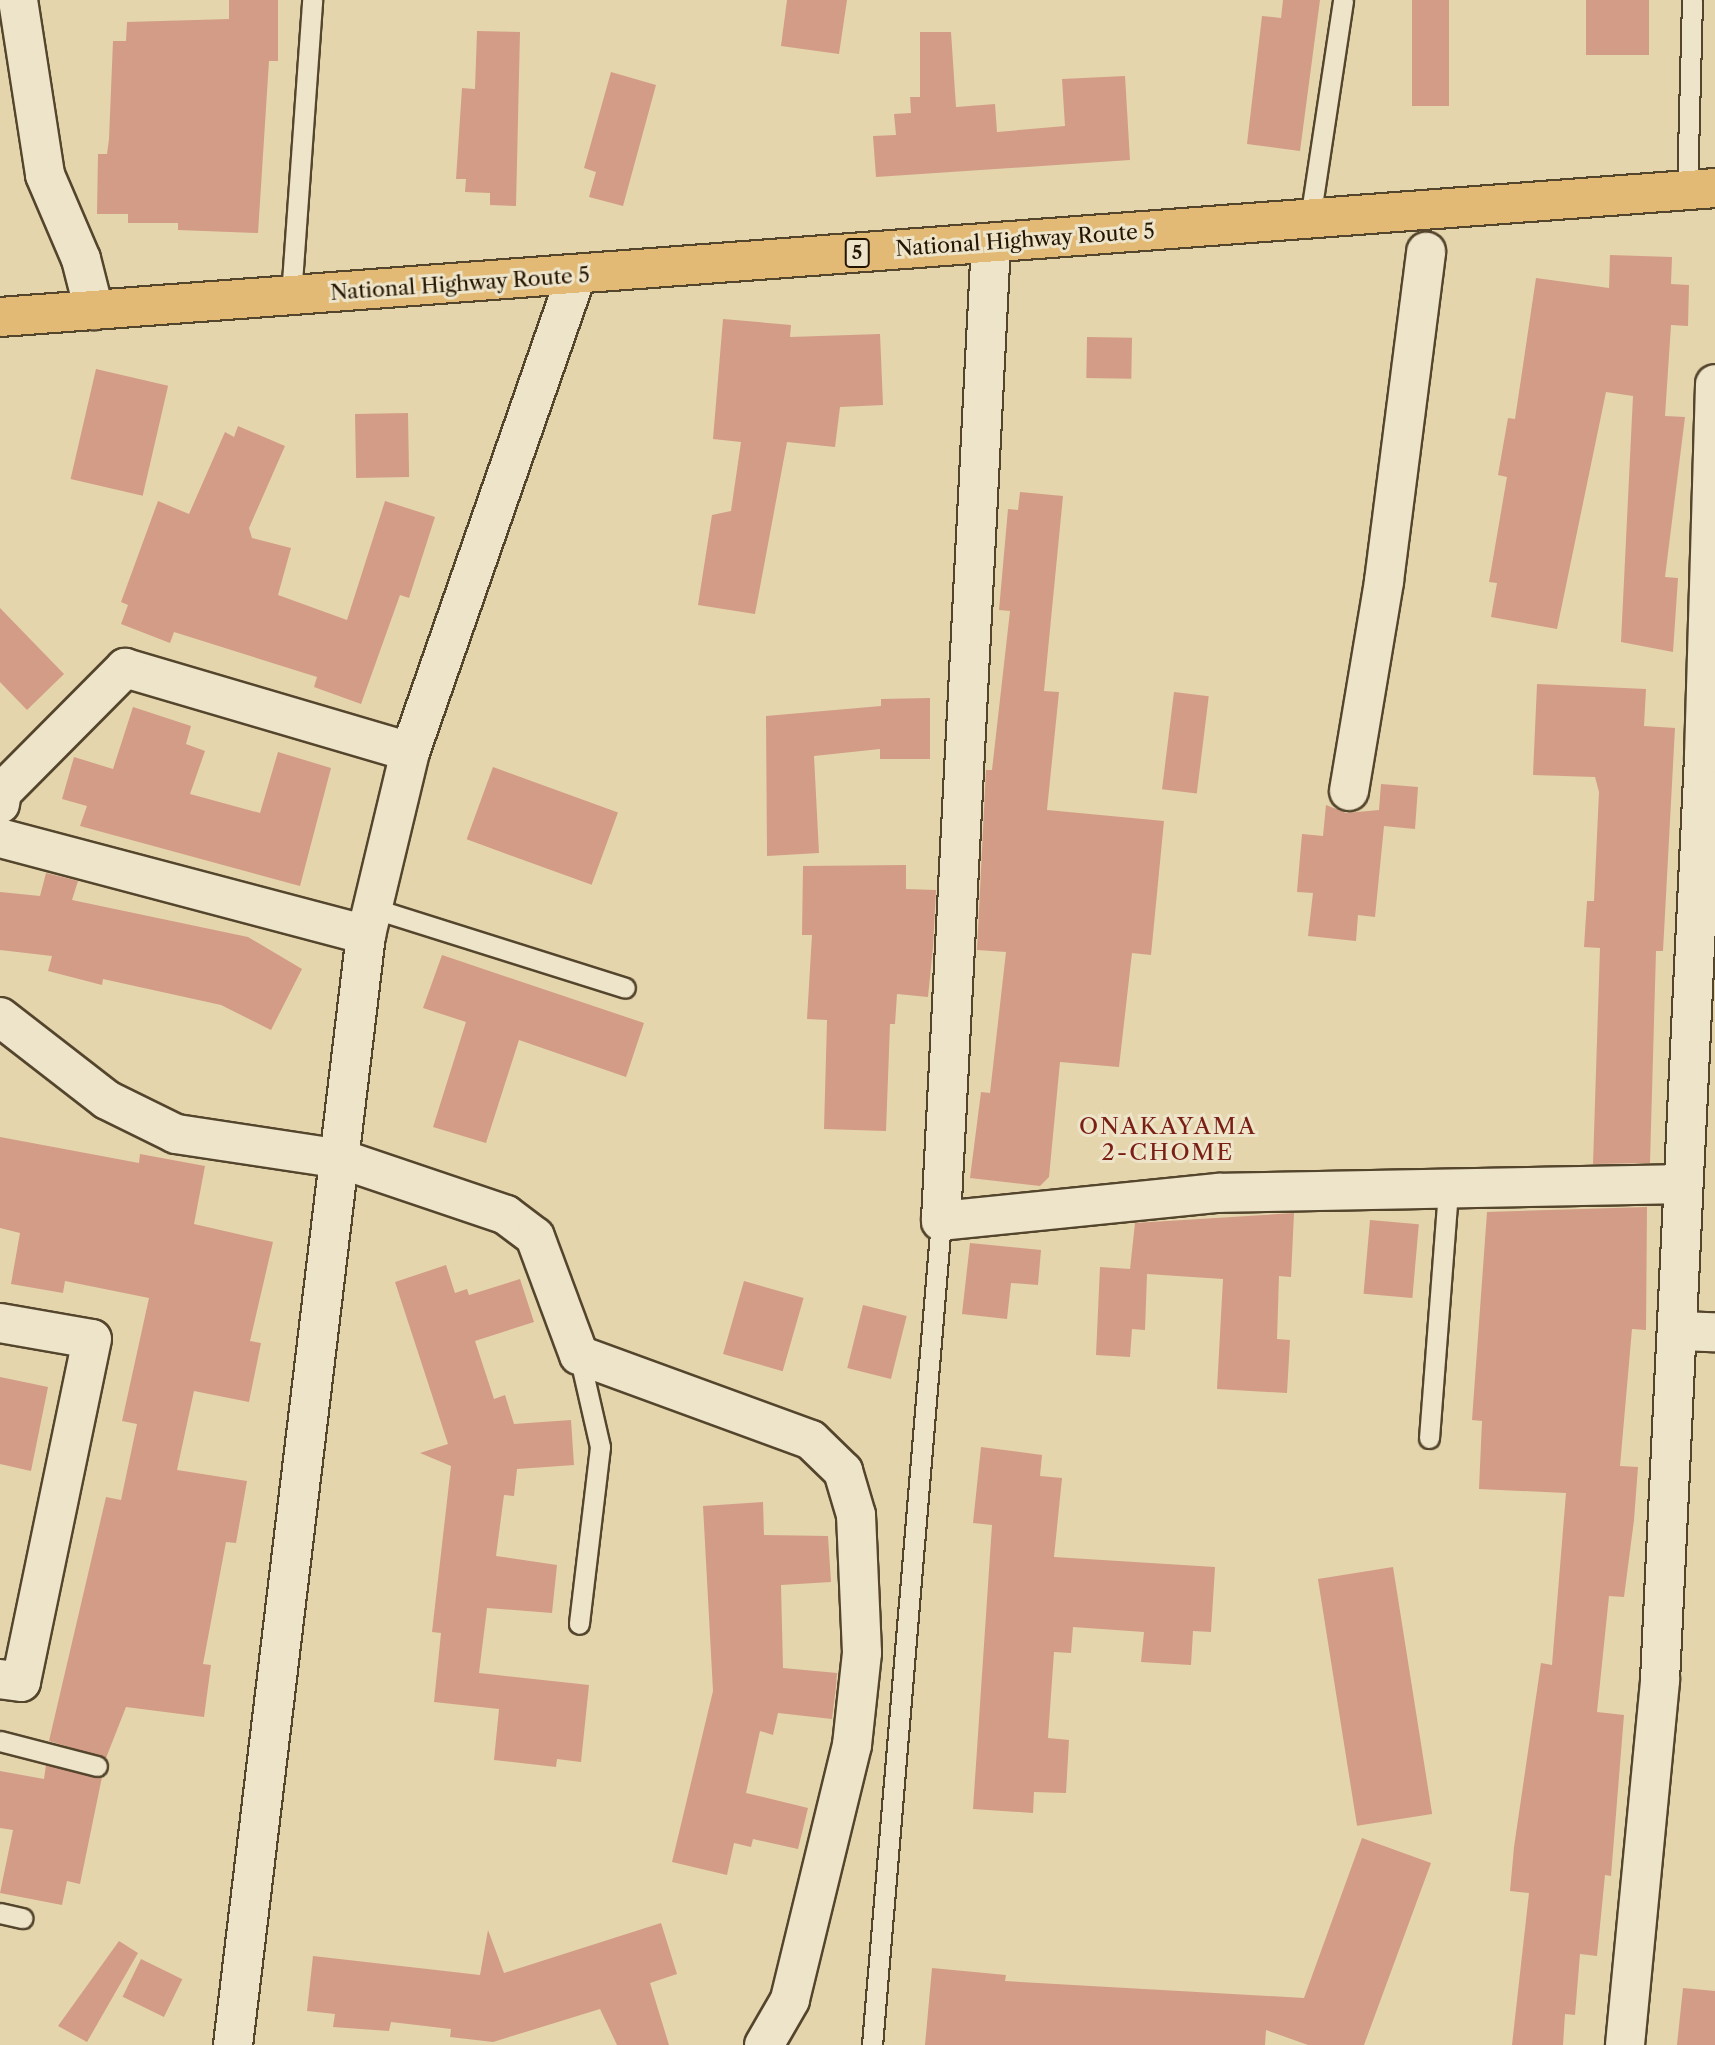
<!DOCTYPE html>
<html>
<head>
<meta charset="utf-8">
<style>
	body { margin:0 }
	#map { position:relative; width:1715px; height:2045px; overflow:hidden; background:#e4d5ac; font-family:"Libre Caslon Text",serif }
	div>[style] { position:absolute }
	[style*='--x'] { left:calc(var(--x)*1px); top:calc(var(--y)*1px); width:calc(var(--w)*1px); rotate:calc(var(--a)*1deg) }
	.building>* { inset:0; background:#d39c86; transform-origin:0 0 }
	.roads { filter:drop-shadow(2px 0 #54452d) drop-shadow(-2px 0 #54452d) drop-shadow(0 2px #54452d) drop-shadow(0 -2px #54452d) }
	.lane>* { height:19px; margin:-9.5px; padding:0 9.5px; transform-origin:9.5px; border-radius:9.5px; background:#ede4c9 }
	.street>* { height:38px; margin:-19px; padding:0 19px; transform-origin:19px; border-radius:19px; background:#ede4c9 }
	.secondary>* { height:38px; margin:-19px; padding:0 19px; transform-origin:19px; border-radius:19px; background:#ede4c9 }
	.highway>* { height:38px; margin:-19px; padding:0 19px; transform-origin:19px; border-radius:19px; background:#e2ba76 }
	span { translate:-50% -50%; white-space:nowrap; text-align:center; line-height:1.15; -webkit-text-stroke:6px #ede4c9; paint-order:stroke }
	.shield-label span { padding:2px 5px; background:#ede4c9; border:2px solid; border-radius:5px; -webkit-text-stroke-width:0 }
	.shield-label { font-size:19px; color:#241503; font-weight:700 }
	.street-label { font-size:21px; color:#241503 }
	.neighbourhood-label { font-size:23px; color:#7a1f14; letter-spacing:2px }
</style>
</head>
<body>
<div id="map">
	<div class="building">
		<div style="clip-path:polygon(229px 0,278px 0,278px 61px,269px 61px,258px 233px,178px 230px,178px 223px,128px 223px,128px 214px,97px 214px,98px 154px,107px 154px,109px 139px,113px 41px,126px 41px,127px 22px,229px 19px)"></div>
		<div style="clip-path:polygon(787px 0,847px 0,839px 54px,781px 46px)"></div>
		<div style="clip-path:polygon(1283px 0,1320px 0,1300px 151px,1247px 144px,1262px 16px,1281px 18px)"></div>
		<div style="left:1412px;top:0;width:37px;height:106px"></div>
		<div style="left:1586px;top:0;width:63px;height:55px"></div>
		<div style="clip-path:polygon(477px 31px,520px 32px,516px 206px,490px 205px,490px 193px,465px 192px,466px 179px,456px 179px,462px 88px,475px 89px)"></div>
		<div style="clip-path:polygon(920px 32px,951px 32px,956px 107px,995px 104px,997px 132px,1065px 126px,1062px 79px,1125px 76px,1130px 160px,876px 177px,873px 136px,896px 135px,894px 114px,911px 113px,910px 97px,920px 97px)"></div>
		<div style="clip-path:polygon(611px 72px,656px 85px,623px 206px,589px 197px,596px 172px,584px 168px)"></div>
		<div style="clip-path:polygon(1610px 255px,1672px 257px,1671px 284px,1689px 285px,1688px 326px,1671px 325px,1665px 416px,1685px 417px,1665px 577px,1678px 578px,1673px 652px,1621px 642px,1633px 396px,1606px 392px,1557px 629px,1491px 617px,1497px 583px,1489px 582px,1507px 477px,1498px 475px,1508px 418px,1515px 419px,1536px 278px,1609px 288px)"></div>
		<div style="clip-path:polygon(723px 319px,791px 325px,790px 337px,880px 334px,883px 405px,840px 407px,835px 447px,787px 442px,755px 614px,698px 605px,712px 515px,731px 511px,741px 442px,713px 439px)"></div>
		<div style="left:1087px;top:337px;width:45px;height:41px;rotate:1deg"></div>
		<div style="left:96px;top:369px;width:74px;height:113px;rotate:13deg"></div>
		<div style="left:408px;top:413px;width:64px;height:53px;rotate:89deg"></div>
		<div style="clip-path:polygon(238px 426px,285px 446px,249px 528px,252px 538px,291px 548px,278px 595px,347px 620px,385px 501px,435px 517px,409px 598px,400px 595px,361px 704px,314px 687px,317px 677px,174px 632px,170px 643px,121px 624px,128px 605px,121px 602px,158px 501px,189px 514px,225px 432px,234px 437px)"></div>
		<div style="clip-path:polygon(1020px 492px,1063px 496px,1044px 691px,1059px 692px,1047px 810px,1164px 821px,1151px 955px,1132px 953px,1119px 1067px,1060px 1062px,1049px 1177px,1040px 1186px,970px 1178px,981px 1092px,990px 1093px,1006px 952px,977px 950px,986px 770px,992px 770px,1010px 611px,999px 610px,1008px 509px,1018px 510px)"></div>
		<div style="clip-path:polygon(0 608px,64px 674px,27px 710px,0 682px)"></div>
		<div style="clip-path:polygon(1537px 684px,1646px 689px,1644px 726px,1675px 728px,1663px 951px,1656px 951px,1650px 1163px,1593px 1164px,1600px 948px,1584px 947px,1587px 901px,1594px 901px,1599px 792px,1595px 777px,1533px 775px)"></div>
		<div style="left:1174px;top:692px;width:35px;height:98px;rotate:7deg"></div>
		<div style="clip-path:polygon(930px 698px,930px 759px,880px 759px,880px 749px,814px 756px,819px 853px,767px 856px,766px 716px,881px 706px,881px 699px)"></div>
		<div style="clip-path:polygon(133px 707px,191px 726px,186px 744px,205px 751px,190px 794px,260px 813px,278px 752px,331px 768px,300px 886px,80px 826px,87px 806px,62px 799px,74px 757px,113px 769px)"></div>
		<div style="left:493px;top:767px;width:133px;height:77px;rotate:20deg"></div>
		<div style="clip-path:polygon(1381px 784px,1418px 787px,1415px 829px,1384px 826px,1375px 917px,1358px 915px,1356px 941px,1308px 936px,1313px 893px,1297px 892px,1302px 834px,1323px 836px,1326px 805px,1346px 813px,1379px 810px)"></div>
		<div style="clip-path:polygon(906px 865px,906px 889px,936px 890px,933px 947px,928px 997px,897px 994px,895px 1024px,890px 1024px,886px 1131px,824px 1129px,827px 1020px,807px 1019px,812px 935px,802px 935px,803px 866px)"></div>
		<div style="clip-path:polygon(46px 873px,78px 881px,72px 900px,248px 937px,302px 969px,271px 1030px,221px 1005px,103px 979px,102px 985px,48px 971px,52px 956px,0 950px,0 892px,40px 896px)"></div>
		<div style="clip-path:polygon(442px 955px,644px 1023px,626px 1077px,519px 1040px,486px 1143px,433px 1127px,466px 1022px,423px 1008px)"></div>
		<div style="clip-path:polygon(0 1137px,139px 1163px,140px 1154px,205px 1166px,194px 1224px,273px 1242px,250px 1341px,261px 1343px,249px 1402px,194px 1391px,177px 1470px,247px 1481px,236px 1543px,226px 1542px,203px 1664px,211px 1665px,204px 1717px,126px 1707px,106px 1758px,49px 1741px,106px 1497px,121px 1500px,137px 1424px,122px 1421px,149px 1298px,65px 1281px,63px 1293px,11px 1284px,20px 1233px,0 1228px)"></div>
		<div style="clip-path:polygon(1647px 1207px,1646px 1330px,1632px 1329px,1620px 1466px,1638px 1467px,1634px 1520px,1624px 1597px,1609px 1596px,1597px 1712px,1624px 1715px,1611px 1876px,1605px 1875px,1597px 1956px,1580px 1954px,1575px 2015px,1565px 2014px,1563px 2045px,1512px 2045px,1529px 1893px,1510px 1891px,1514px 1847px,1541px 1663px,1552px 1665px,1566px 1493px,1479px 1489px,1482px 1421px,1472px 1420px,1487px 1212px)"></div>
		<div style="clip-path:polygon(1294px 1213px,1291px 1277px,1279px 1276px,1277px 1339px,1290px 1340px,1287px 1393px,1217px 1389px,1223px 1279px,1147px 1274px,1145px 1330px,1132px 1329px,1130px 1357px,1096px 1355px,1100px 1267px,1130px 1269px,1135px 1223px)"></div>
		<div style="left:1370px;top:1220px;width:49px;height:74px;rotate:5deg"></div>
		<div style="clip-path:polygon(970px 1243px,1041px 1250px,1038px 1285px,1011px 1283px,1007px 1319px,962px 1314px)"></div>
		<div style="clip-path:polygon(446px 1265px,455px 1293px,467px 1289px,469px 1295px,520px 1279px,534px 1322px,475px 1341px,494px 1399px,505px 1395px,514px 1424px,571px 1420px,574px 1465px,517px 1469px,514px 1496px,504px 1495px,496px 1556px,557px 1565px,552px 1613px,487px 1608px,479px 1673px,589px 1685px,581px 1762px,557px 1759px,556px 1767px,494px 1760px,499px 1709px,434px 1702px,441px 1633px,432px 1632px,451px 1466px,420px 1453px,448px 1444px,395px 1282px)"></div>
		<div style="left:744px;top:1281px;width:62px;height:76px;rotate:16deg"></div>
		<div style="left:863px;top:1305px;width:45px;height:65px;rotate:14deg"></div>
		<div style="clip-path:polygon(0 1377px,48px 1387px,31px 1471px,0 1464px)"></div>
		<div style="clip-path:polygon(981px 1447px,1042px 1455px,1040px 1476px,1062px 1478px,1054px 1557px,1215px 1567px,1211px 1632px,1193px 1631px,1191px 1665px,1141px 1662px,1144px 1632px,1073px 1627px,1071px 1653px,1054px 1652px,1048px 1738px,1069px 1740px,1066px 1793px,1034px 1792px,1033px 1813px,973px 1809px,992px 1525px,973px 1523px)"></div>
		<div style="clip-path:polygon(763px 1502px,764px 1535px,828px 1536px,831px 1582px,781px 1585px,783px 1668px,837px 1673px,836px 1687px,832px 1719px,778px 1713px,773px 1735px,760px 1731px,746px 1793px,808px 1808px,798px 1849px,753px 1839px,751px 1847px,734px 1843px,727px 1875px,672px 1862px,713px 1691px,703px 1506px)"></div>
		<div style="left:1393px;top:1567px;width:250px;height:76px;rotate:81deg"></div>
		<div style="clip-path:polygon(46px 1765px,102px 1777px,80px 1884px,67px 1881px,62px 1905px,0 1893px,13px 1830px,0 1828px,0 1771px,44px 1779px)"></div>
		<div style="clip-path:polygon(1362px 1838px,1431px 1863px,1364px 2045px,1308px 2045px,1266px 2030px,1265px 2045px,925px 2045px,932px 1968px,1006px 1975px,1005px 1981px,1304px 1998px)"></div>
		<div style="clip-path:polygon(661px 1923px,677px 1974px,650px 1983px,669px 2045px,617px 2045px,600px 2009px,493px 2042px,450px 2037px,451px 2029px,391px 2022px,389px 2031px,333px 2027px,335px 2014px,307px 2011px,313px 1956px,480px 1975px,488px 1930px,504px 1973px)"></div>
		<div style="clip-path:polygon(119px 1941px,138px 1953px,87px 2042px,58px 2026px)"></div>
		<div style="left:141px;top:1959px;width:46px;height:42px;rotate:26deg"></div>
		<div style="clip-path:polygon(1683px 1988px,1715px 1991px,1715px 2045px,1677px 2045px)"></div>
	</div>
	<div class="roads">
		<div class="lane">
			<div style="--x:1687;--y:191;--w:191;--a:-88.5"></div>
			<div style="--x:1310;--y:219;--w:221;--a:-81.4"></div>
			<div style="--x:291;--y:296;--w:297;--a:-85.9"></div>
			<div style="--x:372;--y:908;--w:265;--a:17.5"></div>
			<div style="--x:579;--y:1355;--w:94;--a:77.1"></div>
			<div style="--x:600;--y:1447;--w:178;--a:96.8"></div>
			<div style="--x:1429;--y:1438;--w:250;--a:-85.6"></div>
			<div style="--x:0;--y:1741;--w:100;--a:14.5"></div>
			<div style="--x:0;--y:1913;--w:23;--a:13"></div>
			<div style="--x:872;--y:2045;--w:827;--a:-85.21"></div>
		</div>
		<div class="street">
			<div style="--x:18;--y:0;--w:177;--a:81.2"></div>
			<div style="--x:45;--y:175;--w:91;--a:66.8"></div>
			<div style="--x:81;--y:259;--w:53;--a:75.7"></div>
			<div style="--x:991;--y:243;--w:979;--a:92.93"></div>
			<div style="--x:941;--y:1221;--w:279;--a:-5.8"></div>
			<div style="--x:1219;--y:1193;--w:462;--a:-1.1"></div>
			<div style="--x:1349;--y:791;--w:213;--a:-80.5"></div>
			<div style="--x:1384;--y:581;--w:332;--a:-82.7"></div>
			<div style="--x:0;--y:804;--w:12;--a:-81"></div>
			<div style="--x:2;--y:792;--w:175;--a:-45.2"></div>
			<div style="--x:125;--y:668;--w:297;--a:16.4"></div>
			<div style="--x:0;--y:838;--w:379;--a:14.8"></div>
			<div style="--x:0;--y:1017;--w:135;--a:37.8"></div>
			<div style="--x:107;--y:1100;--w:77;--a:26.2"></div>
			<div style="--x:176;--y:1134;--w:167;--a:8.6"></div>
			<div style="--x:341;--y:1159;--w:174;--a:18.7"></div>
			<div style="--x:506;--y:1215;--w:36;--a:37"></div>
			<div style="--x:535;--y:1237;--w:126;--a:69.6"></div>
			<div style="--x:579;--y:1355;--w:247;--a:20.1"></div>
			<div style="--x:811;--y:1440;--w:45;--a:44.1"></div>
			<div style="--x:843;--y:1471;--w:46;--a:73.5"></div>
			<div style="--x:856;--y:1515;--w:138;--a:87.5"></div>
			<div style="--x:862;--y:1653;--w:93;--a:96.2"></div>
			<div style="--x:852;--y:1745;--w:262;--a:103.7"></div>
			<div style="--x:790;--y:2000;--w:52;--a:120"></div>
			<div style="--x:0;--y:1323;--w:93;--a:9.9"></div>
			<div style="--x:92;--y:1339;--w:350;--a:101.7"></div>
			<div style="--x:21;--y:1682;--w:21;--a:-172"></div>
			<div style="--x:1678;--y:1331;--w:37;--a:2"></div>
			<div style="--x:1625;--y:2045;--w:367;--a:-84.5"></div>
			<div style="--x:1660;--y:1680;--w:925;--a:-87.27"></div>
			<div style="--x:1704;--y:756;--w:372;--a:-88.3"></div>
		</div>
		<div class="secondary">
			<div style="--x:233;--y:2045;--w:1118;--a:-83.17"></div>
			<div style="--x:366;--y:935;--w:188;--a:-76.5"></div>
			<div style="--x:410;--y:752;--w:504;--a:-70.77"></div>
		</div>
		<div class="highway">
			<div style="--x:0;--y:317;--w:1720;--a:-4.3"></div>
		</div>
	</div>
	<div class="shield-label">
		<span style="left:857px;top:253px">5</span>
	</div>
	<div class="street-label">
		<span style="left:1025px;top:240px;rotate:-4deg">National Highway Route 5</span>
		<span style="left:460px;top:284px;rotate:-4deg">National Highway Route 5</span>
	</div>
	<div class="neighbourhood-label">
		<span style="left:1168px;top:1139px">ONAKAYAMA<br>2-CHOME</span>
	</div>
</div>
</body>
</html>
